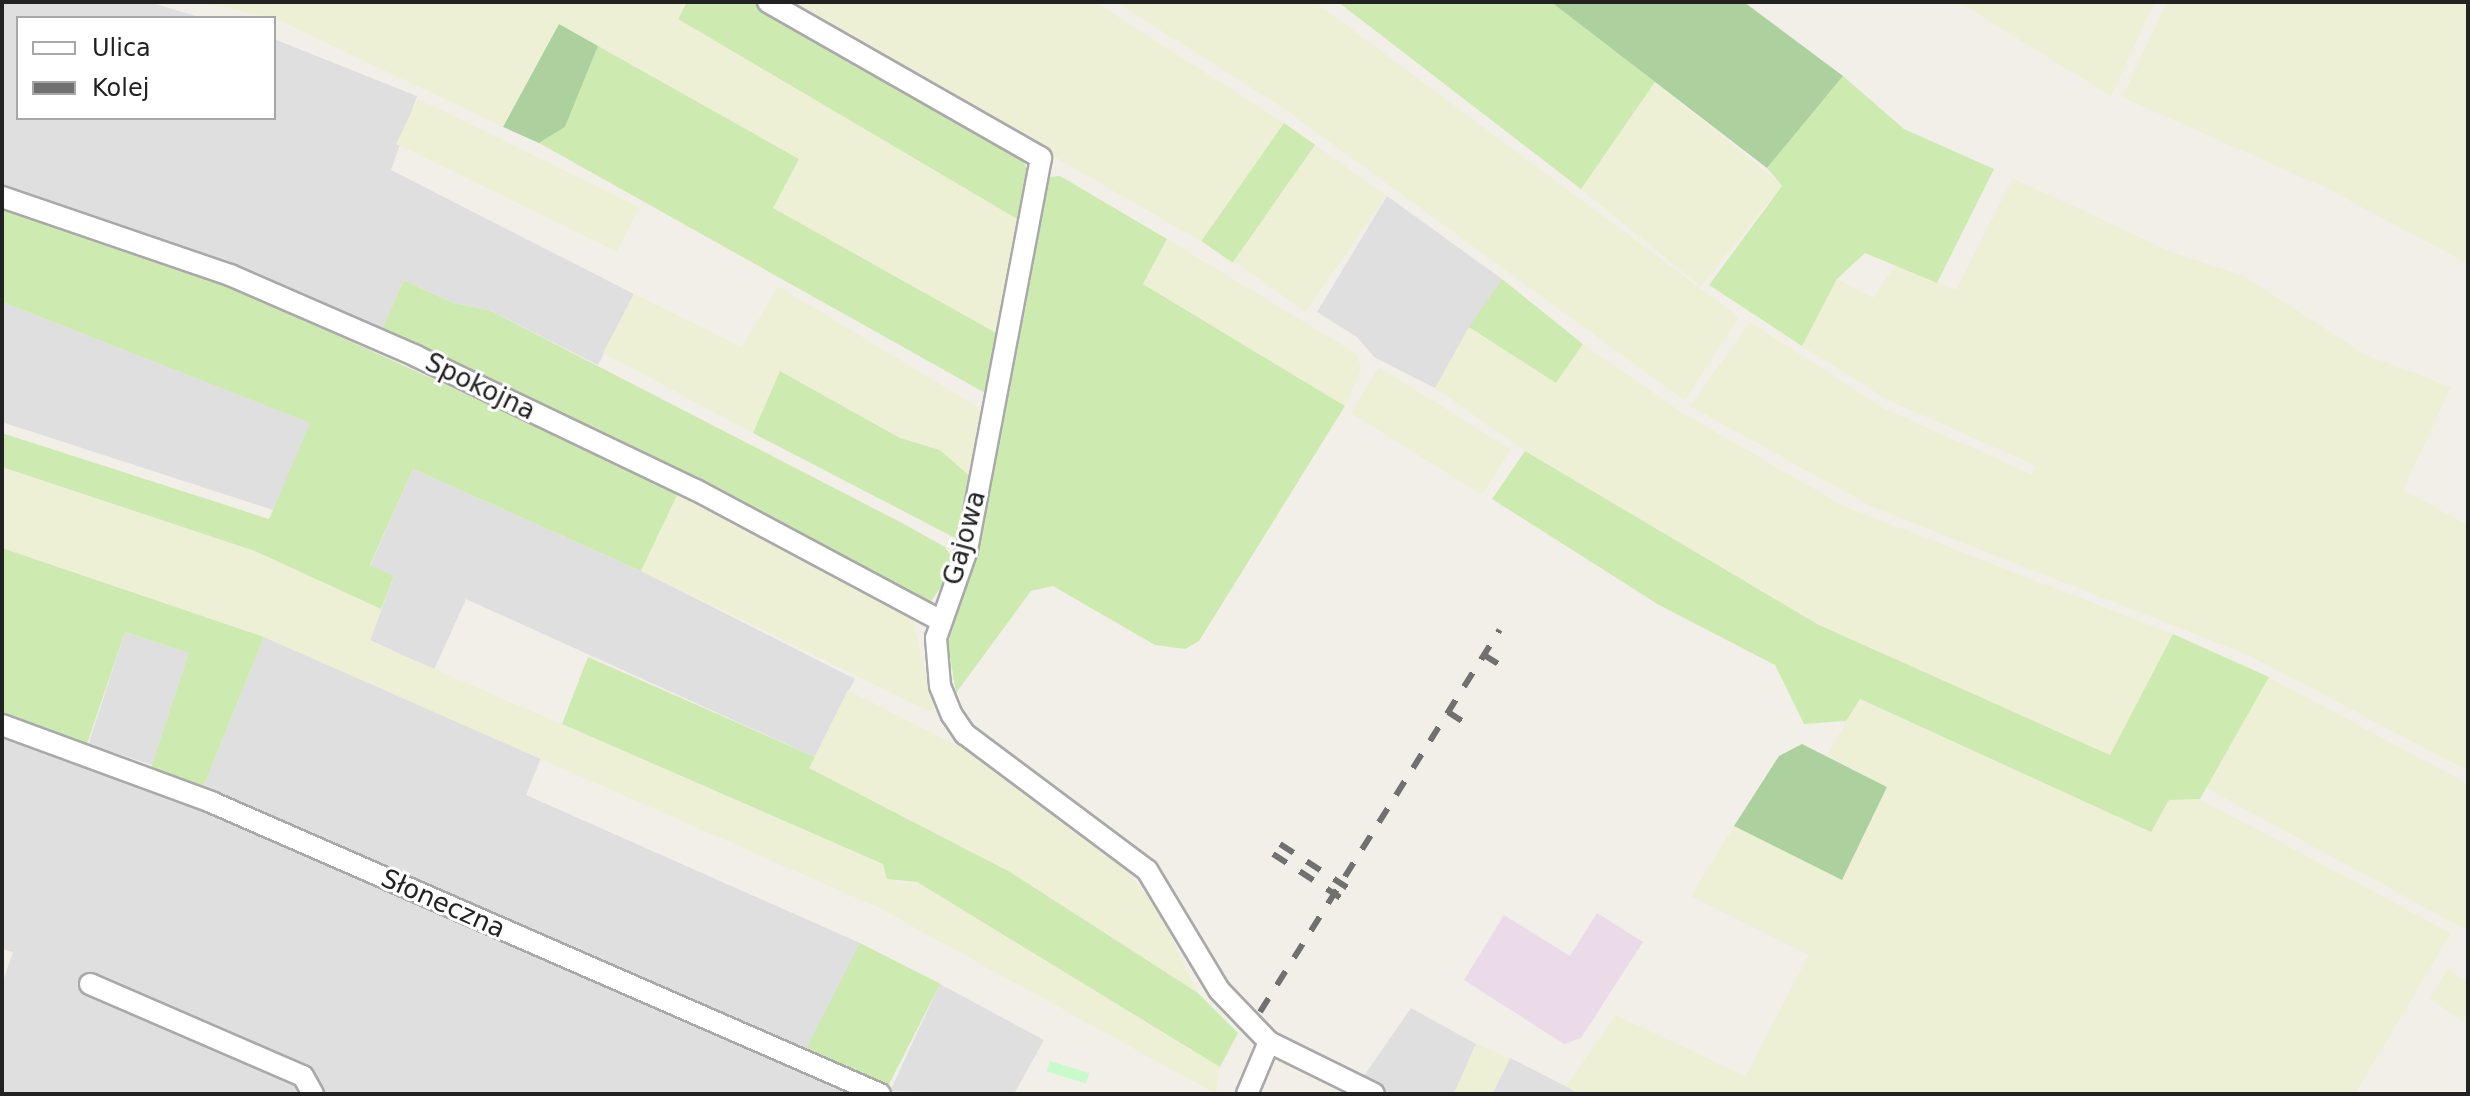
<!DOCTYPE html>
<html>
<head>
<meta charset="utf-8">
<style>
	body { margin:0 }
	#map { position:relative; width:2470px; height:1096px; overflow:hidden; background:#f2efe9; font-family:"DejaVu Sans",sans-serif }
	div>[style] { position:absolute }
	[style*='--x'] { left:calc(var(--x)*1px); top:calc(var(--y)*1px); width:calc(var(--w)*1px); rotate:calc(var(--a)*1deg) }
	.residential>* { inset:0; background:#e0dfdf; transform-origin:0 0 }
	.industrial>* { inset:0; background:#ebdbe8 }
	.farmland>* { inset:0; background:#eef0d5; transform-origin:0 0 }
	.grass>* { inset:0; background:#cdebb0; transform-origin:0 0 }
	.forest>* { inset:0; background:#add19e }
	.park>* { inset:0; background:#c8facc; transform-origin:0 0 }
	.roads { filter:drop-shadow(2px 0 #a9a9a9) drop-shadow(-2px 0 #a9a9a9) drop-shadow(0 2px #a9a9a9) drop-shadow(0 -2px #a9a9a9) }
	.street>* { height:20px; margin:-10px; padding:0 10px; transform-origin:10px; border-radius:10px; background:#fff }
	.rail>* { height:6px; margin-top:-3px; transform-origin:0; background:repeating-linear-gradient(90deg,#707070 0 16px,transparent 0 32px) }
	span { translate:-50% -50%; white-space:nowrap; text-align:center; line-height:1.15; -webkit-text-stroke:6px #fff; paint-order:stroke }
	.street-label { font-size:26px; color:#222 }
	.frame { position:absolute; inset:0; border:4px solid #222; pointer-events:none }
	.legend { position:absolute; left:16px; top:16px; width:260px; height:104px; box-sizing:border-box; background:#fff; border:2px solid #a7a7a7; margin:0; padding:10px 14px; list-style:none; font-size:24px; color:#222 }
	.legend li { display:flex; align-items:center; gap:16px; height:40px }
	.legend b { width:40px; border:2px solid #a7a7a7 }
</style>
</head>
<body>
<div id="map">
	<div class="residential">
		<div style="clip-path:polygon(2px 2px,148px 2px,203px 18px,18px 18px,18px 118px,274px 118px,274px 39px,417px 96px,391px 170px,634px 294px,598px 365px,489px 310px,453px 303px,404px 280px,381px 331px,2px 189px)"></div>
		<div style="clip-path:polygon(1387px 196px,1502px 279px,1435px 388px,1374px 357px,1357px 337px,1317px 312px)"></div>
		<div style="clip-path:polygon(2px 302px,311px 423px,273px 510px,2px 422px)"></div>
		<div style="clip-path:polygon(413px 469px,641px 571px,855px 679px,815px 757px,466px 599px,434px 670px,370px 640px,394px 576px,370px 566px)"></div>
		<div style="left:125px;top:632px;width:68px;height:118px;rotate:18deg"></div>
		<div style="clip-path:polygon(264px 637px,541px 758px,526px 795px,860px 943px,808px 1055px,202px 790px)"></div>
		<div style="clip-path:polygon(2px 736px,139px 780px,868px 1094px,2px 1094px,2px 984px,13px 952px,2px 949px)"></div>
		<div style="clip-path:polygon(940px 984px,1044px 1040px,1014px 1094px,890px 1091px)"></div>
		<div style="clip-path:polygon(1411px 1008px,1476px 1044px,1454px 1094px,1382px 1094px,1359px 1083px)"></div>
		<div style="clip-path:polygon(1510px 1058px,1579px 1093px,1492px 1094px)"></div>
	</div>
	<div class="industrial">
		<div style="clip-path:polygon(1597px 913px,1643px 942px,1581px 1038px,1564px 1044px,1464px 980px,1504px 915px,1570px 956px)"></div>
	</div>
	<div class="farmland">
		<div style="clip-path:polygon(197px 2px,687px 2px,678px 19px,1019px 220px,998px 334px,772px 208px,798px 158px,560px 25px,503px 127px,274px 18px)"></div>
		<div style="clip-path:polygon(786px 2px,1095px 2px,1284px 123px,1209px 246px)"></div>
		<div style="clip-path:polygon(1116px 2px,1315px 2px,1739px 317px,1685px 401px,1283px 108px)"></div>
		<div style="clip-path:polygon(1958px 2px,2155px 2px,2111px 96px)"></div>
		<div style="clip-path:polygon(2167px 2px,2468px 2px,2468px 264px,2328px 189px,2122px 97px)"></div>
		<div style="left:1655px;top:82px;width:164px;height:130px;rotate:39deg"></div>
		<div style="left:418px;top:99px;width:246px;height:50px;rotate:26deg"></div>
		<div style="left:1315px;top:145px;width:88px;height:142px;rotate:35deg"></div>
		<div style="clip-path:polygon(2013px 178px,2174px 253px,2246px 277px,2364px 354px,2451px 387px,2403px 490px,2468px 525px,2468px 771px,2250px 656px,1872px 507px,1690px 406px,1750px 322px,1885px 409px,2032px 474px,2036px 466px,1888px 400px,1802px 346px,1837px 279px,1873px 298px,1895px 265px,1956px 290px)"></div>
		<div style="clip-path:polygon(1167px 239px,1357px 354px,1361px 370px,1345px 406px,1143px 284px)"></div>
		<div style="clip-path:polygon(778px 286px,978px 407px,984px 421px,973px 479px,940px 450px,900px 438px,781px 371px,753px 433px,603px 353px,634px 294px,742px 347px)"></div>
		<div style="clip-path:polygon(1469px 327px,1556px 383px,1583px 344px,1683px 413px,1844px 506px,2173px 634px,2110px 756px,1819px 625px,1525px 451px,1435px 388px)"></div>
		<div style="left:1379px;top:367px;width:155px;height:54px;rotate:32deg"></div>
		<div style="clip-path:polygon(2px 467px,255px 551px,381px 609px,370px 641px,883px 864px,898px 884px,916px 882px,1220px 1067px,1216px 1094px,879px 908px,264px 637px,2px 548px)"></div>
		<div style="clip-path:polygon(679px 491px,913px 620px,935px 714px,641px 571px)"></div>
		<div style="clip-path:polygon(2269px 677px,2468px 784px,2468px 931px,2206px 788px)"></div>
		<div style="clip-path:polygon(848px 690px,960px 747px,1117px 859px,1159px 911px,1198px 993px,1010px 872px,809px 768px)"></div>
		<div style="clip-path:polygon(1859px 699px,2151px 832px,2169px 799px,2196px 797px,2451px 933px,2355px 1094px,1579px 1094px,1566px 1086px,1616px 1015px,1745px 1076px,1809px 955px,1691px 896px,1734px 826px,1842px 880px,1887px 787px,1827px 755px)"></div>
		<div style="clip-path:polygon(2447px 969px,2468px 982px,2468px 1025px,2430px 999px)"></div>
		<div style="clip-path:polygon(1476px 1044px,1510px 1058px,1492px 1094px,1454px 1094px)"></div>
	</div>
	<div class="grass">
		<div style="clip-path:polygon(687px 2px,752px 2px,1021px 156px,1028px 171px,1019px 220px,678px 19px)"></div>
		<div style="clip-path:polygon(1338px 2px,1551px 2px,1655px 82px,1581px 189px)"></div>
		<div style="clip-path:polygon(598px 46px,799px 159px,773px 208px,998px 334px,987px 394px,539px 143px,565px 127px)"></div>
		<div style="clip-path:polygon(1843px 76px,1904px 129px,1994px 169px,1937px 283px,1865px 253px,1837px 279px,1802px 346px,1709px 285px,1782px 186px,1767px 168px)"></div>
		<div style="left:1284px;top:123px;width:38px;height:144px;rotate:35deg"></div>
		<div style="clip-path:polygon(1060px 176px,1167px 239px,1143px 284px,1345px 406px,1199px 641px,1185px 649px,1155px 645px,1053px 586px,1031px 591px,956px 693px,948px 644px,976px 546px,1049px 177px)"></div>
		<div style="clip-path:polygon(2px 208px,229px 286px,679px 491px,641px 571px,413px 469px,370px 565px,394px 576px,381px 609px,255px 551px,2px 467px,2px 433px,269px 519px,310px 423px,2px 302px)"></div>
		<div style="clip-path:polygon(1502px 279px,1583px 344px,1556px 383px,1469px 327px)"></div>
		<div style="clip-path:polygon(404px 280px,453px 303px,489px 310px,902px 523px,945px 547px,953px 559px,950px 574px,929px 604px,698px 480px,381px 331px)"></div>
		<div style="clip-path:polygon(780px 371px,900px 438px,940px 450px,973px 479px,962px 534px,955px 538px,753px 433px)"></div>
		<div style="clip-path:polygon(1525px 451px,1819px 625px,2110px 755px,2173px 634px,2269px 677px,2200px 799px,2169px 800px,2151px 832px,1860px 699px,1846px 721px,1804px 724px,1775px 665px,1659px 605px,1492px 499px)"></div>
		<div style="clip-path:polygon(2px 548px,264px 637px,202px 790px,150px 771px,189px 653px,125px 632px,87px 744px,2px 718px)"></div>
		<div style="clip-path:polygon(588px 657px,815px 757px,809px 768px,1010px 872px,1198px 993px,1238px 1033px,1220px 1067px,917px 882px,887px 879px,883px 864px,562px 724px)"></div>
		<div style="left:860px;top:943px;width:90px;height:123px;rotate:27deg"></div>
	</div>
	<div class="forest">
		<div style="clip-path:polygon(1551px 2px,1744px 2px,1843px 76px,1767px 168px)"></div>
		<div style="clip-path:polygon(559px 24px,598px 46px,565px 127px,539px 143px,503px 127px)"></div>
		<div style="clip-path:polygon(1802px 744px,1887px 787px,1842px 880px,1734px 826px,1779px 756px)"></div>
	</div>
	<div class="park">
		<div style="left:1050px;top:1061px;width:41px;height:11px;rotate:17deg"></div>
	</div>
	<div class="roads">
		<div class="street">
			<div style="--x:768;--y:2;--w:314;--a:29.7"></div>
			<div style="--x:1041;--y:158;--w:399;--a:100.7"></div>
			<div style="--x:967;--y:550;--w:93;--a:109.4"></div>
			<div style="--x:936;--y:638;--w:48;--a:85.2"></div>
			<div style="--x:940;--y:686;--w:31;--a:68"></div>
			<div style="--x:952;--y:715;--w:23;--a:56"></div>
			<div style="--x:965;--y:734;--w:227;--a:36.8"></div>
			<div style="--x:1147;--y:870;--w:140;--a:59"></div>
			<div style="--x:1219;--y:990;--w:72;--a:46.1"></div>
			<div style="--x:1269;--y:1042;--w:117;--a:26.3"></div>
			<div style="--x:2;--y:197;--w:241;--a:18.9"></div>
			<div style="--x:230;--y:275;--w:203;--a:23.5"></div>
			<div style="--x:416;--y:356;--w:310;--a:25.6"></div>
			<div style="--x:696;--y:490;--w:276;--a:28.1"></div>
			<div style="--x:2;--y:725;--w:223;--a:20.2"></div>
			<div style="--x:211;--y:802;--w:730;--a:23.58"></div>
			<div style="--x:90;--y:984;--w:232;--a:23.4"></div>
			<div style="--x:303;--y:1076;--w:21;--a:61"></div>
			<div style="--x:1247;--y:1094;--w:56;--a:-67.1"></div>
		</div>
	</div>
	<div class="rail">
		<div style="--x:1484;--y:655;--w:25;--a:32"></div>
		<div style="--x:1448;--y:712;--w:24;--a:33"></div>
		<div style="--x:1280;--y:844;--w:92;--a:33"></div>
		<div style="--x:1273;--y:854;--w:92;--a:33"></div>
		<div style="--x:1260;--y:1012;--w:451;--a:-57.9"></div>
	</div>
	<div class="street-label">
		<span style="left:480px;top:387px;rotate:26deg">Spokojna</span>
		<span style="left:965px;top:538px;rotate:-75deg">Gajowa</span>
		<span style="left:443px;top:904px;rotate:24deg">Słoneczna</span>
	</div>
	<div class="frame"></div>
	<ul class="legend">
	<li><b style="height:10px;background:#fff"></b>Ulica</li>
	<li><b style="height:10px;background:#707070"></b>Kolej</li>
	</ul>
</div>
</body>
</html>
